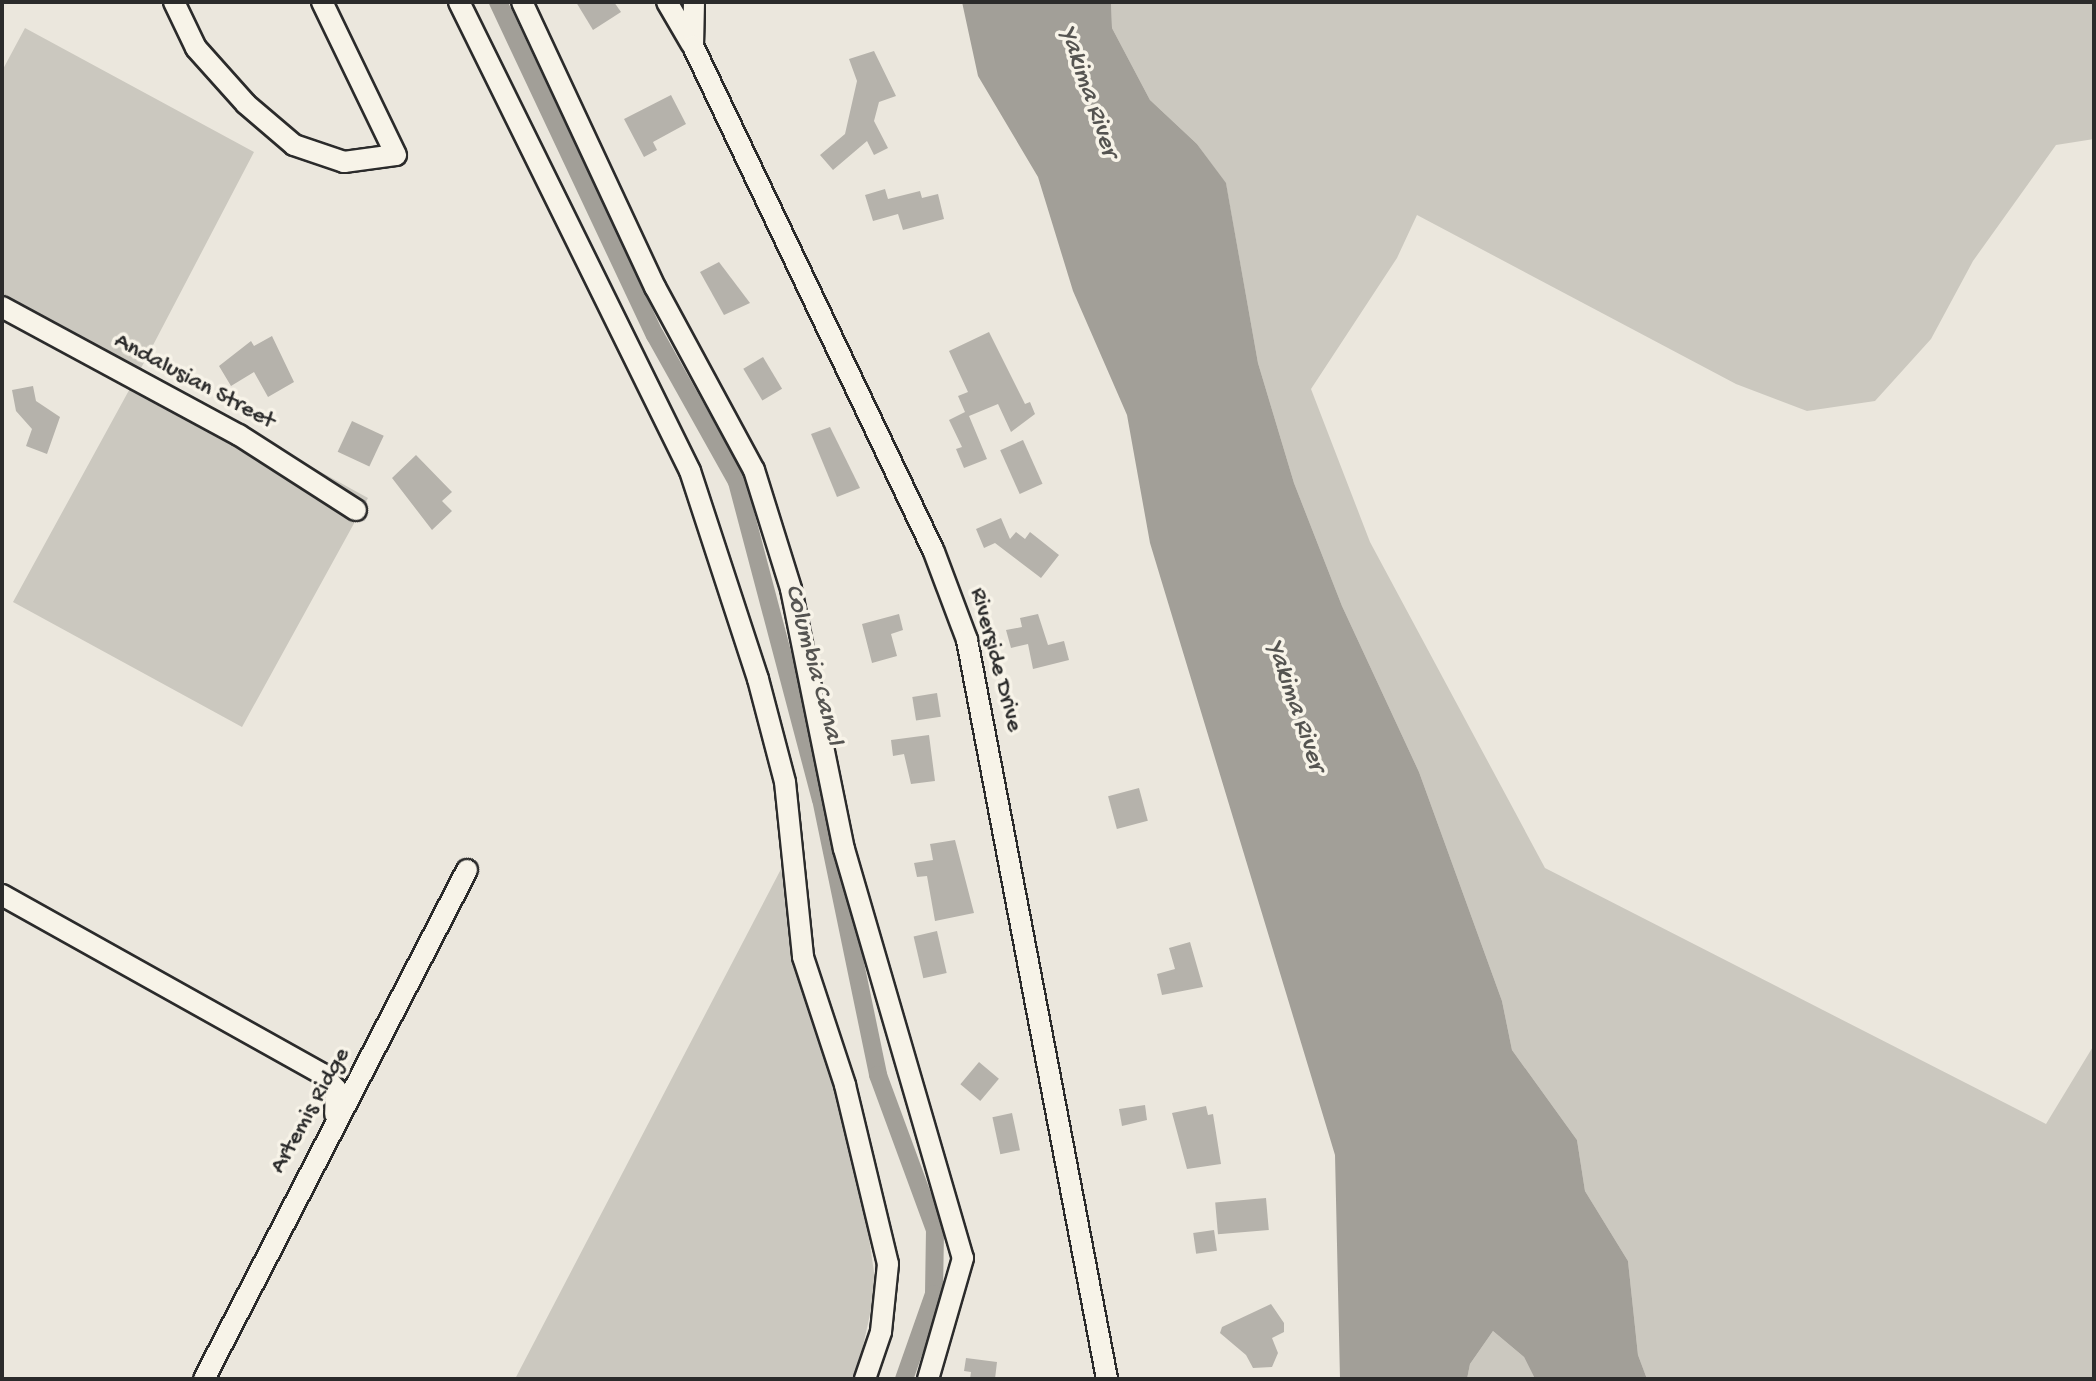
<!DOCTYPE html>
<html>
<head>
<meta charset="utf-8">
<style>
	body { margin:0 }
	#map { position:relative; width:2096px; height:1381px; overflow:hidden; background:#ebe7dd; font-family:"Gochi Hand",sans-serif }
	div>[style] { position:absolute }
	[style*='--x'] { left:calc(var(--x)*1px); top:calc(var(--y)*1px); width:calc(var(--w)*1px); rotate:calc(var(--a)*1deg) }
	.green>* { inset:0; background:#cbc8bf }
	.water>* { inset:0; background:#a29f98 }
	.canal>* { height:18px; margin:-9px; padding:0 9px; transform-origin:9px; border-radius:9px; background:#a29f98 }
	.building>* { inset:0; background:#b5b2ab; transform-origin:0 0 }
	.roads { filter:drop-shadow(2px 0 #2b2b2b) drop-shadow(-2px 0 #2b2b2b) drop-shadow(0 2px #2b2b2b) drop-shadow(0 -2px #2b2b2b) }
	.minor>* { height:20px; margin:-10px; padding:0 10px; transform-origin:10px; border-radius:10px; background:#f7f3e8 }
	span { translate:-50% -50%; white-space:nowrap; text-align:center; line-height:1.15; -webkit-text-stroke:7px #f7f3e8; paint-order:stroke }
	.street-label { font-size:24px; color:#2b2b2b }
	.water-label { font-size:26px; color:#555451; font-style:italic }
	.frame { position:absolute; inset:0; border:4px solid #2b2b2b; pointer-events:none }
</style>
</head>
<body>
<div id="map">
	<div class="green">
		<div style="clip-path:polygon(1111px 2px,2094px 2px,2094px 139px,2056px 145px,1973px 261px,1931px 339px,1875px 401px,1807px 411px,1736px 384px,1417px 215px,1397px 258px,1311px 389px,1370px 542px,1545px 868px,2046px 1124px,2094px 1045px,2094px 1379px,1647px 1379px,1638px 1355px,1628px 1261px,1585px 1191px,1577px 1140px,1512px 1050px,1502px 1001px,1419px 772px,1342px 606px,1294px 483px,1258px 363px,1226px 184px,1197px 144px,1150px 100px,1112px 28px)"></div>
		<div style="clip-path:polygon(25px 28px,254px 152px,139px 372px,368px 498px,242px 727px,13px 602px,139px 372px,2px 298px,2px 71px)"></div>
		<div style="clip-path:polygon(792px 848px,800px 923px,860px 1175px,876px 1286px,856px 1379px,515px 1379px)"></div>
		<div style="clip-path:polygon(1493px 1331px,1524px 1357px,1535px 1379px,1467px 1379px,1470px 1364px)"></div>
	</div>
	<div class="water">
		<div style="clip-path:polygon(962px 2px,1111px 2px,1112px 28px,1150px 100px,1197px 144px,1226px 183px,1258px 363px,1294px 483px,1342px 606px,1419px 772px,1502px 1001px,1512px 1050px,1577px 1140px,1585px 1191px,1628px 1261px,1638px 1355px,1647px 1379px,1535px 1379px,1524px 1357px,1493px 1331px,1470px 1364px,1467px 1379px,1340px 1379px,1335px 1155px,1150px 543px,1127px 415px,1073px 291px,1038px 177px,978px 76px)"></div>
	</div>
	<div class="canal">
		<div style="--x:498;--y:2;--w:368;--a:64.8"></div>
		<div style="--x:655;--y:335;--w:168;--a:60.8"></div>
		<div style="--x:737;--y:482;--w:328;--a:75.2"></div>
		<div style="--x:821;--y:799;--w:282;--a:78.3"></div>
		<div style="--x:878;--y:1075;--w:165;--a:69.8"></div>
		<div style="--x:935;--y:1230;--w:64;--a:90.9"></div>
		<div style="--x:934;--y:1294;--w:90;--a:109.4"></div>
	</div>
	<div class="building">
		<div style="clip-path:polygon(576px 2px,614px 2px,621px 12px,593px 30px)"></div>
		<div style="clip-path:polygon(874px 51px,896px 96px,879px 102px,874px 121px,888px 148px,874px 155px,867px 141px,833px 170px,820px 155px,845px 134px,857px 81px,849px 59px)"></div>
		<div style="clip-path:polygon(671px 95px,686px 124px,653px 142px,657px 150px,644px 157px,624px 119px)"></div>
		<div style="clip-path:polygon(885px 189px,888px 199px,920px 191px,922px 198px,938px 194px,944px 219px,903px 230px,898px 214px,873px 221px,865px 195px)"></div>
		<div style="clip-path:polygon(719px 262px,750px 303px,724px 315px,700px 272px)"></div>
		<div style="clip-path:polygon(989px 332px,1025px 404px,1030px 402px,1035px 414px,1011px 432px,998px 404px,969px 416px,987px 459px,964px 468px,956px 449px,962px 447px,949px 420px,965px 412px,958px 396px,968px 392px,949px 351px)"></div>
		<div style="clip-path:polygon(272px 336px,294px 382px,268px 397px,254px 372px,231px 386px,219px 366px,251px 341px,254px 346px)"></div>
		<div style="left:763px;top:357px;width:37px;height:23px;rotate:59deg"></div>
		<div style="clip-path:polygon(33px 386px,36px 401px,60px 417px,47px 454px,26px 446px,32px 429px,16px 411px,12px 390px)"></div>
		<div style="left:352px;top:421px;width:35px;height:34px;rotate:25deg"></div>
		<div style="clip-path:polygon(830px 427px,860px 488px,837px 497px,811px 434px)"></div>
		<div style="left:1023px;top:440px;width:48px;height:25px;rotate:66deg"></div>
		<div style="clip-path:polygon(416px 455px,452px 492px,442px 501px,452px 511px,432px 530px,392px 478px)"></div>
		<div style="clip-path:polygon(1001px 518px,1010px 539px,1016px 532px,1025px 539px,1030px 532px,1059px 555px,1041px 578px,995px 543px,984px 548px,976px 529px)"></div>
		<div style="clip-path:polygon(899px 614px,903px 630px,891px 634px,897px 656px,872px 663px,862px 624px)"></div>
		<div style="clip-path:polygon(1038px 614px,1048px 645px,1064px 641px,1069px 660px,1033px 669px,1028px 644px,1011px 648px,1006px 630px,1022px 627px,1020px 618px)"></div>
		<div style="left:937px;top:693px;width:24px;height:25px;rotate:81deg"></div>
		<div style="clip-path:polygon(929px 735px,935px 781px,911px 784px,904px 754px,893px 756px,891px 740px)"></div>
		<div style="left:1139px;top:788px;width:34px;height:32px;rotate:75deg"></div>
		<div style="clip-path:polygon(955px 840px,974px 913px,935px 921px,927px 876px,917px 877px,914px 863px,933px 860px,930px 844px)"></div>
		<div style="left:937px;top:931px;width:43px;height:24px;rotate:77deg"></div>
		<div style="clip-path:polygon(1190px 942px,1203px 987px,1162px 995px,1157px 974px,1175px 969px,1169px 948px)"></div>
		<div style="left:979px;top:1062px;width:26px;height:29px;rotate:40deg"></div>
		<div style="clip-path:polygon(1145px 1105px,1147px 1120px,1122px 1126px,1119px 1109px)"></div>
		<div style="clip-path:polygon(1206px 1106px,1208px 1115px,1213px 1114px,1221px 1164px,1187px 1169px,1172px 1113px)"></div>
		<div style="left:1012px;top:1113px;width:38px;height:20px;rotate:78deg"></div>
		<div style="left:1266px;top:1198px;width:32px;height:51px;rotate:85deg"></div>
		<div style="left:1214px;top:1230px;width:21px;height:21px;rotate:82deg"></div>
		<div style="clip-path:polygon(1271px 1304px,1284px 1323px,1284px 1332px,1272px 1338px,1278px 1353px,1272px 1367px,1253px 1368px,1246px 1355px,1220px 1333px,1222px 1327px)"></div>
		<div style="clip-path:polygon(966px 1358px,997px 1362px,995px 1379px,970px 1379px,971px 1372px,964px 1371px)"></div>
	</div>
	<div class="roads">
		<div class="minor">
			<div style="--x:174;--y:2;--w:51;--a:64.4"></div>
			<div style="--x:196;--y:48;--w:75;--a:48.2"></div>
			<div style="--x:246;--y:104;--w:63;--a:40.5"></div>
			<div style="--x:294;--y:145;--w:53;--a:18.8"></div>
			<div style="--x:344;--y:162;--w:52;--a:-7.7"></div>
			<div style="--x:396;--y:155;--w:170;--a:-115.8"></div>
			<div style="--x:459;--y:2;--w:523;--a:63.78"></div>
			<div style="--x:690;--y:471;--w:219;--a:71.9"></div>
			<div style="--x:758;--y:679;--w:106;--a:75.3"></div>
			<div style="--x:785;--y:782;--w:176;--a:84.1"></div>
			<div style="--x:803;--y:957;--w:135;--a:71.8"></div>
			<div style="--x:845;--y:1085;--w:184;--a:76.5"></div>
			<div style="--x:888;--y:1264;--w:68;--a:95.9"></div>
			<div style="--x:881;--y:1332;--w:50;--a:108.8"></div>
			<div style="--x:522;--y:2;--w:315;--a:65"></div>
			<div style="--x:655;--y:287;--w:208;--a:61.6"></div>
			<div style="--x:754;--y:470;--w:125;--a:72.7"></div>
			<div style="--x:791;--y:589;--w:265;--a:78.5"></div>
			<div style="--x:844;--y:849;--w:426;--a:73.8"></div>
			<div style="--x:963;--y:1258;--w:126;--a:106.1"></div>
			<div style="--x:667;--y:2;--w:48;--a:59.7"></div>
			<div style="--x:694;--y:2;--w:44;--a:91.3"></div>
			<div style="--x:693;--y:46;--w:560;--a:64.53"></div>
			<div style="--x:934;--y:552;--w:94;--a:69.4"></div>
			<div style="--x:967;--y:640;--w:752;--a:79.27"></div>
			<div style="--x:2;--y:307;--w:269;--a:28.4"></div>
			<div style="--x:239;--y:435;--w:139;--a:32.7"></div>
			<div style="--x:2;--y:895;--w:367;--a:29.2"></div>
			<div style="--x:322;--y:1074;--w:21;--a:47"></div>
			<div style="--x:336;--y:1089;--w:25;--a:92"></div>
			<div style="--x:204;--y:1379;--w:573;--a:-62.67"></div>
		</div>
	</div>
	<div class="street-label">
		<span style="left:194px;top:382px;rotate:28deg">Andalusian Street</span>
		<span style="left:995px;top:660px;rotate:75deg">Riverside Drive</span>
		<span style="left:311px;top:1111px;rotate:-61deg">Artemis Ridge</span>
	</div>
	<div class="water-label">
		<span style="left:1087px;top:92px;rotate:71deg">Yakima River</span>
		<span style="left:812px;top:665px;rotate:75deg">Columbia Canal</span>
		<span style="left:1294px;top:706px;rotate:71deg">Yakima River</span>
	</div>
	<div class="frame"></div>
</div>
</body>
</html>
